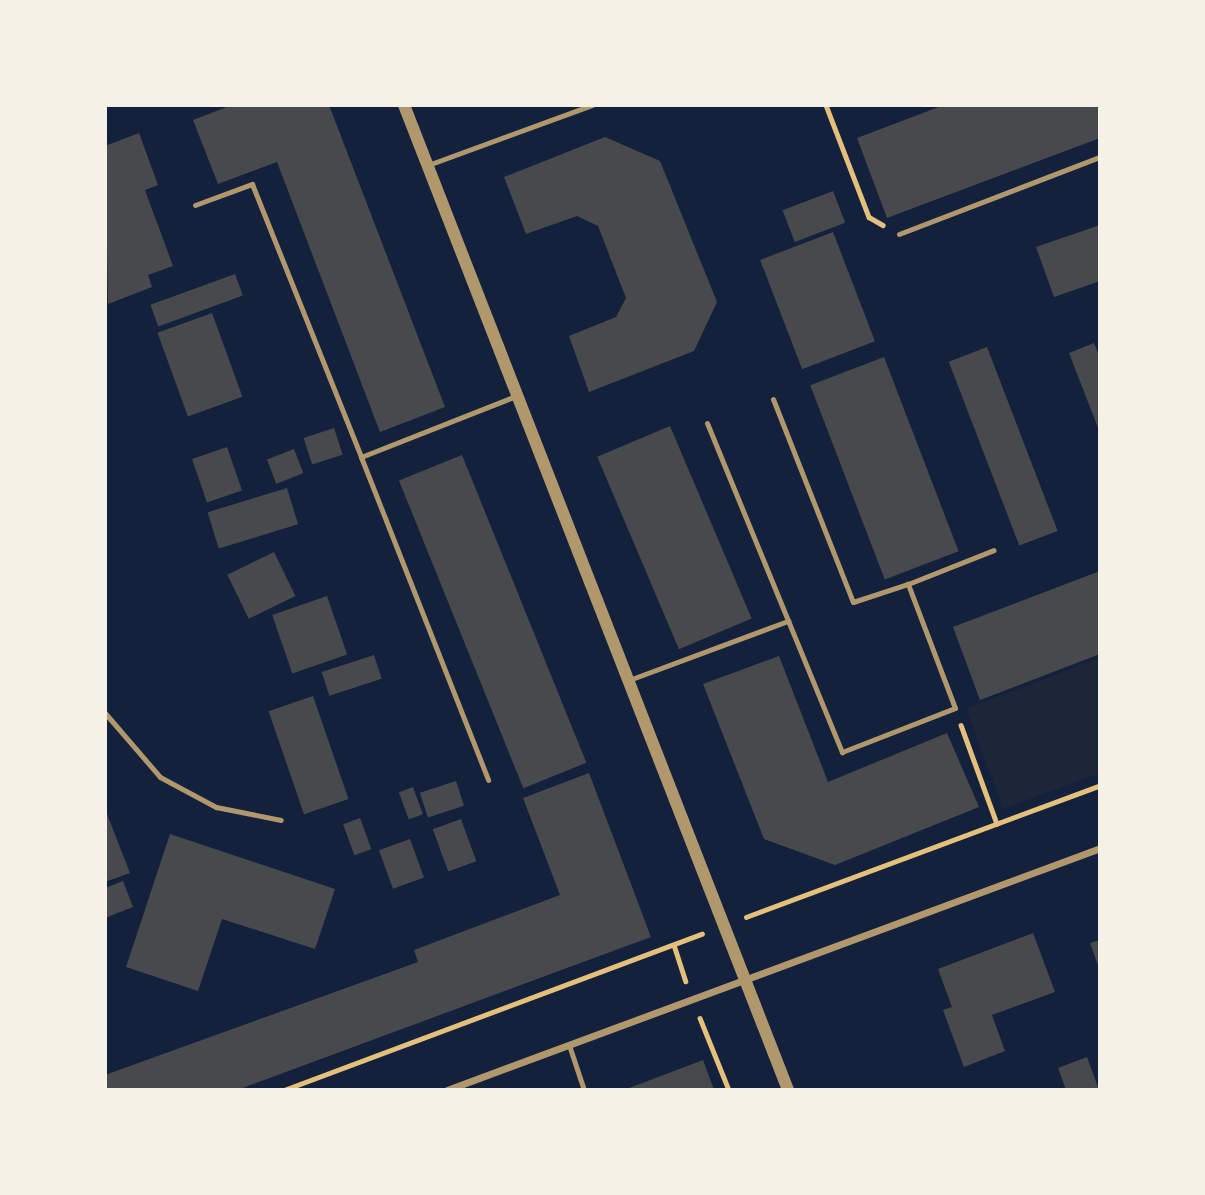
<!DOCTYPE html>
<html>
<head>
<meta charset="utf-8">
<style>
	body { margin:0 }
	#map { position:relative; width:1205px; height:1195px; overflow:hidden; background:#14213d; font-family:"Times New Roman",serif }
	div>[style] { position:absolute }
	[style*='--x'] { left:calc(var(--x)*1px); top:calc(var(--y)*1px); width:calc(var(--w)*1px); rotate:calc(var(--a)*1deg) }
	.green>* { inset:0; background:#1d2539 }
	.building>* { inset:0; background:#48494c; transform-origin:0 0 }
	.path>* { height:4.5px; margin:-2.25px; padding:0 2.25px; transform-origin:2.25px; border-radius:2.25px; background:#e5c07b }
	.service>* { height:5px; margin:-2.5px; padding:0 2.5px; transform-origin:2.5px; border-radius:2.5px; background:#b1986c }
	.minor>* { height:7px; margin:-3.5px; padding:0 3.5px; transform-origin:3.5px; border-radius:3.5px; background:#b1986c }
	.tertiary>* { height:12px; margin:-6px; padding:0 6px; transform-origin:6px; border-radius:6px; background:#b1986c }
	span { translate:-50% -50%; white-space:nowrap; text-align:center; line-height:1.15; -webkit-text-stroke:7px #f6f1e7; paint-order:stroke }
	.frame { position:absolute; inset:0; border:107px solid #f6f1e7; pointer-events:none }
</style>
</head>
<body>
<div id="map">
	<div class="green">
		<div style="clip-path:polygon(1100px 658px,1100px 773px,1003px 809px,966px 709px)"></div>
	</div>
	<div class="building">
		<div style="clip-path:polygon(232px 105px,329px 105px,445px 407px,380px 432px,277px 162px,218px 184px,193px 120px)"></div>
		<div style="clip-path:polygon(944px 105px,1100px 105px,1100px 138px,887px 218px,857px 138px)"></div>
		<div style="clip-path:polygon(139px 133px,158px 185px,145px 190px,173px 266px,148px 275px,152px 287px,108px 304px,105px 146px)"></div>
		<div style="clip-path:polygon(605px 137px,660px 161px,717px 302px,694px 351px,589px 392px,569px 336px,616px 317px,626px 298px,598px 226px,577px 216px,526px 234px,504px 177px)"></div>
		<div style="left:833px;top:191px;width:34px;height:54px;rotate:69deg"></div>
		<div style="clip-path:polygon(1100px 225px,1100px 281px,1054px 297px,1036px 247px)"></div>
		<div style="left:833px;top:232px;width:117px;height:78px;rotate:69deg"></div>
		<div style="left:235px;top:274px;width:23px;height:90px;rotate:70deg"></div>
		<div style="left:212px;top:313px;width:89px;height:58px;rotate:70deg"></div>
		<div style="clip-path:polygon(1094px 343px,1100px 358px,1100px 433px,1069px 353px)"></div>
		<div style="left:987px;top:347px;width:197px;height:41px;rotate:69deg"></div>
		<div style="left:884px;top:357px;width:208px;height:79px;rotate:69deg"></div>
		<div style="left:670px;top:426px;width:209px;height:79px;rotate:67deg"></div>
		<div style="left:334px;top:428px;width:28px;height:32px;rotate:72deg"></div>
		<div style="left:227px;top:447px;width:46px;height:37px;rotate:71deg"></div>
		<div style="left:294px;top:449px;width:26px;height:29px;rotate:69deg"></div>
		<div style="left:462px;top:455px;width:332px;height:68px;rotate:68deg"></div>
		<div style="left:287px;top:488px;width:38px;height:83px;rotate:73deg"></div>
		<div style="left:274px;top:552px;width:49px;height:52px;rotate:64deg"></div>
		<div style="clip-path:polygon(1100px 571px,1100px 654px,980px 700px,953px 627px)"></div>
		<div style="left:327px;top:596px;width:62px;height:58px;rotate:71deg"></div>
		<div style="left:374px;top:655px;width:25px;height:55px;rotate:72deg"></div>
		<div style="clip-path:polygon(779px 656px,828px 782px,947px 733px,979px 807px,835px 865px,764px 839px,703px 684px)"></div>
		<div style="left:313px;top:696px;width:109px;height:47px;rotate:71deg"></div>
		<div style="clip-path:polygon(589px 773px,651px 937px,237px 1090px,105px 1090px,105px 1075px,418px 962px,414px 950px,560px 895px,523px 798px)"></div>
		<div style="left:456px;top:781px;width:26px;height:38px;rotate:72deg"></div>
		<div style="left:413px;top:787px;width:29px;height:15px;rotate:70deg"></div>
		<div style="clip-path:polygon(105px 809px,130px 873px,105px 882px)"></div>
		<div style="left:360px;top:818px;width:33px;height:18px;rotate:70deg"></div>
		<div style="left:461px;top:819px;width:45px;height:30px;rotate:70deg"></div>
		<div style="clip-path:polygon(170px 834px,335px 889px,315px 949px,222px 919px,198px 991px,126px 967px)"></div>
		<div style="left:410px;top:839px;width:41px;height:33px;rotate:70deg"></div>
		<div style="clip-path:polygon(123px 881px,133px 907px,105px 918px,105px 888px)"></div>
		<div style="clip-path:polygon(1033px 933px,1055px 992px,992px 1015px,1005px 1051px,964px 1067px,943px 1010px,952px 1007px,938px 969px)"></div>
		<div style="clip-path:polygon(1100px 940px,1100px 971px,1090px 943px)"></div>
		<div style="clip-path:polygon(1087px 1057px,1099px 1090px,1066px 1090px,1058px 1068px)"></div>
		<div style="clip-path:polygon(703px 1060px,714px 1090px,624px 1090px)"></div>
	</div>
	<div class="path">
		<div style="--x:826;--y:105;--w:120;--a:69"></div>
		<div style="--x:869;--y:217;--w:16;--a:30"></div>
		<div style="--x:961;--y:725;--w:105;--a:70"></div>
		<div style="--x:746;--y:917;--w:378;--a:-20.4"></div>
		<div style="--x:674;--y:945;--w:38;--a:72"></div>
		<div style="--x:700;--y:1018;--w:78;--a:68.1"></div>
		<div style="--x:284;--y:1090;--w:446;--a:-20.5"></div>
	</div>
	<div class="service">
		<div style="--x:428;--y:165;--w:175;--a:-20.1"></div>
		<div style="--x:195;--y:205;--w:61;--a:-20.2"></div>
		<div style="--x:252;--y:184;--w:294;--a:68.2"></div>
		<div style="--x:361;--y:457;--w:169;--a:-21.5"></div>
		<div style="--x:899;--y:234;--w:215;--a:-21"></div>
		<div style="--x:773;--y:399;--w:218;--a:68.5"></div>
		<div style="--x:853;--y:602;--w:58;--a:-18.1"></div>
		<div style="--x:707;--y:423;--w:356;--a:67.7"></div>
		<div style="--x:842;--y:752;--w:121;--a:-21.3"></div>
		<div style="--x:955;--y:708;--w:133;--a:-110.8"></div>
		<div style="--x:908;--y:584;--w:92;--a:-21.6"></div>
		<div style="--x:361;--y:457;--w:347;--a:68.5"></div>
		<div style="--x:629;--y:680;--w:170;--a:-20.4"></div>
		<div style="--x:105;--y:713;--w:84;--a:49.3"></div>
		<div style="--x:160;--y:777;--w:64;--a:28.2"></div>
		<div style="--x:216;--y:807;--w:66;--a:11.3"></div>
		<div style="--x:569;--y:1045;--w:47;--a:71.6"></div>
	</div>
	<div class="minor">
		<div style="--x:447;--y:1090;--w:696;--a:-20.33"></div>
	</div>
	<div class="tertiary">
		<div style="--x:404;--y:105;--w:1057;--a:68.7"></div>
	</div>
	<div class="frame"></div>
</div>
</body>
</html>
